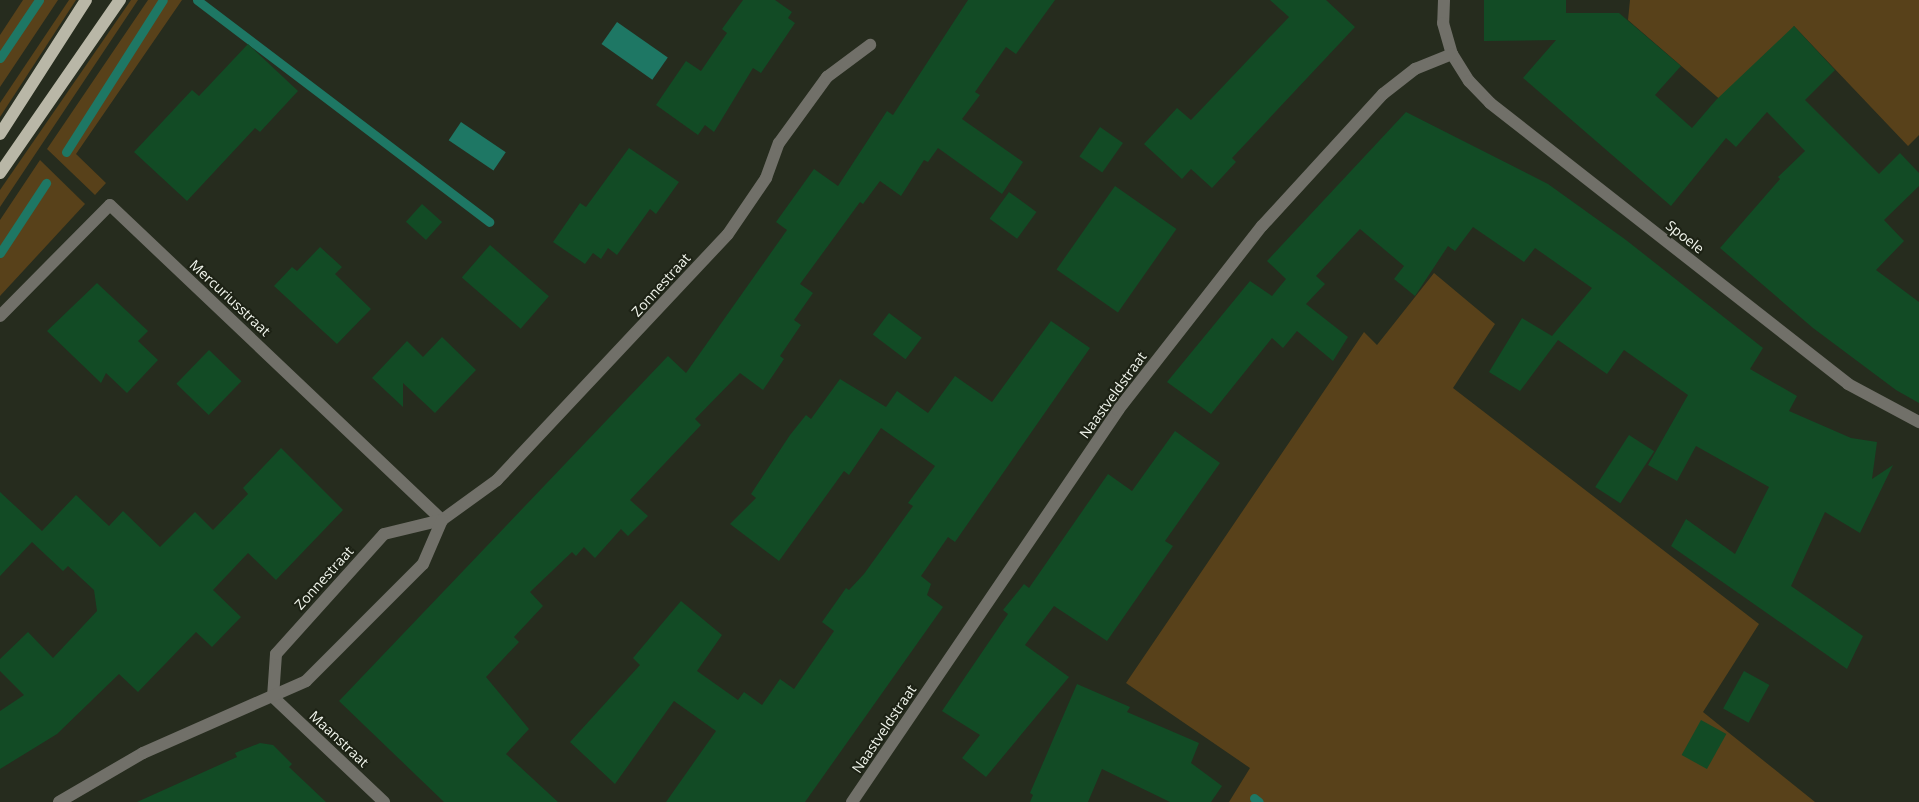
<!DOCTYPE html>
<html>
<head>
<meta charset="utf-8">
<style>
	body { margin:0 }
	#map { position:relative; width:1919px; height:802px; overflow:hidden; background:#262c1e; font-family:"Open Sans",sans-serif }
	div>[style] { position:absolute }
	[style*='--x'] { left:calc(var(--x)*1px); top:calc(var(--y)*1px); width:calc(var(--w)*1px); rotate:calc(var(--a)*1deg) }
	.green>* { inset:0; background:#58411a }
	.water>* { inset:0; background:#1e7764; transform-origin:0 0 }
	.stream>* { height:9px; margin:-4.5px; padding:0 4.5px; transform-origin:4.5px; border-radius:4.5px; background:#1e7764 }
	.building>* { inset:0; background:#124b25; transform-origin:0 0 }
	.minor>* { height:12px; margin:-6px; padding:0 6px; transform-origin:6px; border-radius:6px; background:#717069 }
	.major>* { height:12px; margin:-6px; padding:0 6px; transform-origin:6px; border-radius:6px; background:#b9b7a7 }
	span { translate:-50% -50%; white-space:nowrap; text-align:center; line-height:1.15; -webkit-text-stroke:4px #1d2215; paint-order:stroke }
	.street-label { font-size:14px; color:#f2f6ed }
</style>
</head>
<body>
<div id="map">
	<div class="green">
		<div style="clip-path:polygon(23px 0,58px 0,0 87px,0 35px)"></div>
		<div style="clip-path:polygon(69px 0,76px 0,0 117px,0 103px)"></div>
		<div style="clip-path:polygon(131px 0,138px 0,0 207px,0 190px)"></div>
		<div style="clip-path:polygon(148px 0,182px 0,76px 154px,106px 183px,95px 195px,47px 149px)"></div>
		<div style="clip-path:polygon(1630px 0,1919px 0,1919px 135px,1908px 146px,1794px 26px,1738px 115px,1628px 20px)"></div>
		<div style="clip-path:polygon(40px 160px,85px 204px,0 296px,0 220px)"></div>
		<div style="clip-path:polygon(1434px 273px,1495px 324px,1453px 388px,1759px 624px,1703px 712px,1815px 802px,1229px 802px,1250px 768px,1126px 683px,1364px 332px,1377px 345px)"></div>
	</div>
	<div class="water">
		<div style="left:617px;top:22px;width:62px;height:27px;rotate:35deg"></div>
		<div style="left:461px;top:122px;width:54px;height:22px;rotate:34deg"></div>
	</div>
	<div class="stream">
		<div style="--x:197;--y:0;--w:367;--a:37.2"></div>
		<div style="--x:0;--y:58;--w:70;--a:-56.1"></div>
		<div style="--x:66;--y:152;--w:180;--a:-57.5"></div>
		<div style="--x:0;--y:253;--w:84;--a:-56.7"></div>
		<div style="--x:1254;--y:798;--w:6;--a:39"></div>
	</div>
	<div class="building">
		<div style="clip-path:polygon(743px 0,775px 0,792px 12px,788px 18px,795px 23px,761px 73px,753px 68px,714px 132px,705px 125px,698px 135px,656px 105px,686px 61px,701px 71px,727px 33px,722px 29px)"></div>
		<div style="clip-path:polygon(968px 0,1055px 0,1016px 54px,1006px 47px,975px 92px,980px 95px,962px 119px,1023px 162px,1002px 194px,938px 148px,928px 162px,924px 160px,901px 196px,880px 181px,863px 204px,860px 202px,800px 284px,813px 293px,794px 320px,801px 325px,780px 356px,784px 359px,763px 390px,740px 373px,695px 419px,701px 425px,630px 500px,648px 516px,628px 536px,621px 529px,595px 558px,584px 547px,576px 556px,572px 552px,530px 592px,543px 606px,514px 637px,519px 642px,486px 677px,529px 729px,506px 754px,558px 802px,444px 802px,339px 701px,668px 356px,686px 373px,787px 230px,776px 222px,814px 169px,838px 186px,887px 111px,893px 115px)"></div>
		<div style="clip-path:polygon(1270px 0,1326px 0,1355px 27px,1232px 158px,1236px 162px,1212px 188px,1191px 169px,1182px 179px,1144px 144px,1177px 108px,1191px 120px,1289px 17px)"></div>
		<div style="clip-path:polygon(1484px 0,1566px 0,1566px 13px,1619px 13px,1681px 66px,1655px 95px,1692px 128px,1716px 100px,1794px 26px,1835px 70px,1805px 100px,1879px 174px,1900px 153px,1919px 173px,1919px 186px,1884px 220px,1904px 241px,1876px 270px,1919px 302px,1919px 403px,1896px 390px,1813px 328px,1720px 248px,1780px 179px,1778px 177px,1805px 151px,1767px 112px,1736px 147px,1726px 138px,1671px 206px,1523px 78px,1556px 40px,1484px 41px)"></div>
		<div style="clip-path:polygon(248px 44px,298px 91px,260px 132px,255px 128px,187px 201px,134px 152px,192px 90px,199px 96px)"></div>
		<div style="clip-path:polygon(1406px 112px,1548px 184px,1626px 240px,1763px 348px,1750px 369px,1797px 396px,1789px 411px,1851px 438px,1877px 442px,1872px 479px,1893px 465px,1860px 533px,1825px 512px,1791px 586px,1863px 636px,1847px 669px,1671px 546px,1686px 519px,1735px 554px,1769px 487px,1696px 446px,1677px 481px,1648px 465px,1688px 395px,1624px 350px,1607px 374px,1558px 340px,1520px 391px,1489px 372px,1522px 318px,1552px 336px,1592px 288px,1535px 248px,1524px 262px,1473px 227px,1455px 251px,1448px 246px,1415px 296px,1394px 279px,1404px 266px,1360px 229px,1316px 276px,1325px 284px,1306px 304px,1348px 337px,1333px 361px,1297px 331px,1283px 348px,1272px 338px,1211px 414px,1167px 382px,1250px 281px,1272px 296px,1286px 279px,1267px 261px)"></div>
		<div style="left:1100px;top:127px;width:28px;height:36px;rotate:35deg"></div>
		<div style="clip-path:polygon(629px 148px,679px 182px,656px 214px,650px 209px,617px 255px,608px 248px,601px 259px,593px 253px,585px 264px,553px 242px,580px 203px,586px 207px)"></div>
		<div style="left:1115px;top:186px;width:75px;height:102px;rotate:35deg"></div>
		<div style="left:1009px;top:192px;width:34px;height:33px;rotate:36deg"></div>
		<div style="left:422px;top:204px;width:27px;height:24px;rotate:42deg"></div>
		<div style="left:490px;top:245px;width:78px;height:43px;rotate:41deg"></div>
		<div style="clip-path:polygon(320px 247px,342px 267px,335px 274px,371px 309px,337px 344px,274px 286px,292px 267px,297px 271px)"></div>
		<div style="clip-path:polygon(97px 283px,148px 331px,138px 341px,158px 360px,127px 393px,106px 373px,101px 383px,47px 331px)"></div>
		<div style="left:889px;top:313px;width:41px;height:27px;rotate:37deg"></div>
		<div style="clip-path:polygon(1051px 321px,1090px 348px,955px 542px,948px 537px,921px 576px,931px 584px,927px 595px,943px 607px,805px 802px,666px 802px,716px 731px,674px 701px,615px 784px,570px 742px,640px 665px,633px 658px,681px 601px,722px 635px,697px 671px,738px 700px,744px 692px,762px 705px,780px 679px,794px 689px,834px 631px,822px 622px,846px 588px,849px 590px,864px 574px,913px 506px,908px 503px,935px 466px,881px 428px,849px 475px,844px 471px,779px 561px,730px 524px,756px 498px,751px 494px,790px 435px,806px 415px,811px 419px,840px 379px,886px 407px,897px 391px,928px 413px,955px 376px,992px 402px)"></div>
		<div style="clip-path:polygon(442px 337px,476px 370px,435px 413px,403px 383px,403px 407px,372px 378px,407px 341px,423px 357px)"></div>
		<div style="left:209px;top:350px;width:45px;height:47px;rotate:44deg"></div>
		<div style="clip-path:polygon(1175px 431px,1220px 463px,1165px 541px,1173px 546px,1107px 641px,1054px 606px,1025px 645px,1069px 677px,986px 777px,962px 758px,980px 735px,942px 711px,1008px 614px,1003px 610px,1024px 584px,1029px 588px,1108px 474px,1132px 491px)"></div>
		<div style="left:1629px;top:435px;width:30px;height:62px;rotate:33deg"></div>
		<div style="clip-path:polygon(281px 448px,343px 510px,276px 580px,248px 553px,213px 590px,241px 617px,212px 647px,196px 632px,138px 692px,119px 674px,57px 734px,0 769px,0 711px,24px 695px,0 671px,0 659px,28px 632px,53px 658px,97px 611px,94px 590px,68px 566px,63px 571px,32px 542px,0 576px,0 492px,42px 531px,76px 495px,109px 526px,123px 511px,160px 547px,195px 512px,213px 530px,248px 494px,243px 488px)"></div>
		<div style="left:1744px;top:671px;width:29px;height:43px;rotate:29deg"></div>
		<div style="clip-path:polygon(1077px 684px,1130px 707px,1127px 712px,1199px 743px,1191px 763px,1222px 786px,1211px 802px,1170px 802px,1102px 769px,1088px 802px,1030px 802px,1033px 795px,1030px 793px)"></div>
		<div style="left:1701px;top:720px;width:29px;height:40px;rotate:29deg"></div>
		<div style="clip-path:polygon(260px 743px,273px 745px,292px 764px,289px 767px,326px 802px,137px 802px,237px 757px,235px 753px)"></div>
	</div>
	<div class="minor">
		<div style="--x:1444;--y:0;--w:23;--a:92"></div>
		<div style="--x:1443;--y:23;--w:32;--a:74"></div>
		<div style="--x:1452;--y:54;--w:32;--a:58"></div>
		<div style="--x:1469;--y:81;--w:30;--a:46"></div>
		<div style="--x:1490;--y:103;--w:455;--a:38.1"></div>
		<div style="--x:1848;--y:384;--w:81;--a:28.2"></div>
		<div style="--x:0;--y:316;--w:156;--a:-45.3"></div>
		<div style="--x:110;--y:205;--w:458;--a:43.5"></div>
		<div style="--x:273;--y:697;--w:43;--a:-86"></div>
		<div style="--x:276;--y:654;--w:161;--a:-48"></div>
		<div style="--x:384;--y:534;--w:60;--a:-13.6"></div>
		<div style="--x:442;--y:520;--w:68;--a:-36"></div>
		<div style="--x:497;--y:480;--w:337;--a:-46.8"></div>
		<div style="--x:728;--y:234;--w:68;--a:-55.8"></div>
		<div style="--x:766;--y:178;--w:37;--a:-70"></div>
		<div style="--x:779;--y:143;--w:82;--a:-54"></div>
		<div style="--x:827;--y:77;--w:54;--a:-36.7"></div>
		<div style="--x:273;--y:697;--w:153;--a:43.4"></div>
		<div style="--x:59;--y:802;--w:97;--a:-30.3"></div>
		<div style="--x:143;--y:753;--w:178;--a:-23.8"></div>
		<div style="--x:306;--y:681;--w:165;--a:-45"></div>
		<div style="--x:423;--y:564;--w:48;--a:-66.6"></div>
		<div style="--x:852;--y:802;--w:474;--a:-55.8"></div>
		<div style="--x:1118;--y:410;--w:234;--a:-52"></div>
		<div style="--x:1262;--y:226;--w:179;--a:-47.5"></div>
		<div style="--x:1383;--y:94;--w:41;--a:-38"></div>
		<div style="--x:1415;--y:69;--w:40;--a:-22"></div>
	</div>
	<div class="major">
		<div style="--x:0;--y:134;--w:159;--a:-57.3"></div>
		<div style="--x:0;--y:173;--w:211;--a:-55.3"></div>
	</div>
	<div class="street-label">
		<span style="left:1685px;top:237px;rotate:38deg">Spoele</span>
		<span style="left:661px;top:285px;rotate:-48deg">Zonnestraat</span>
		<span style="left:230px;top:298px;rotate:43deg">Mercuriusstraat</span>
		<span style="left:1113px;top:395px;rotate:-54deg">Naastveldstraat</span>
		<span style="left:324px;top:578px;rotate:-48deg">Zonnestraat</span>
		<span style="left:884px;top:729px;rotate:-56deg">Naastveldstraat</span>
		<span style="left:339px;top:739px;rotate:43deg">Maanstraat</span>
	</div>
</div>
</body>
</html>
